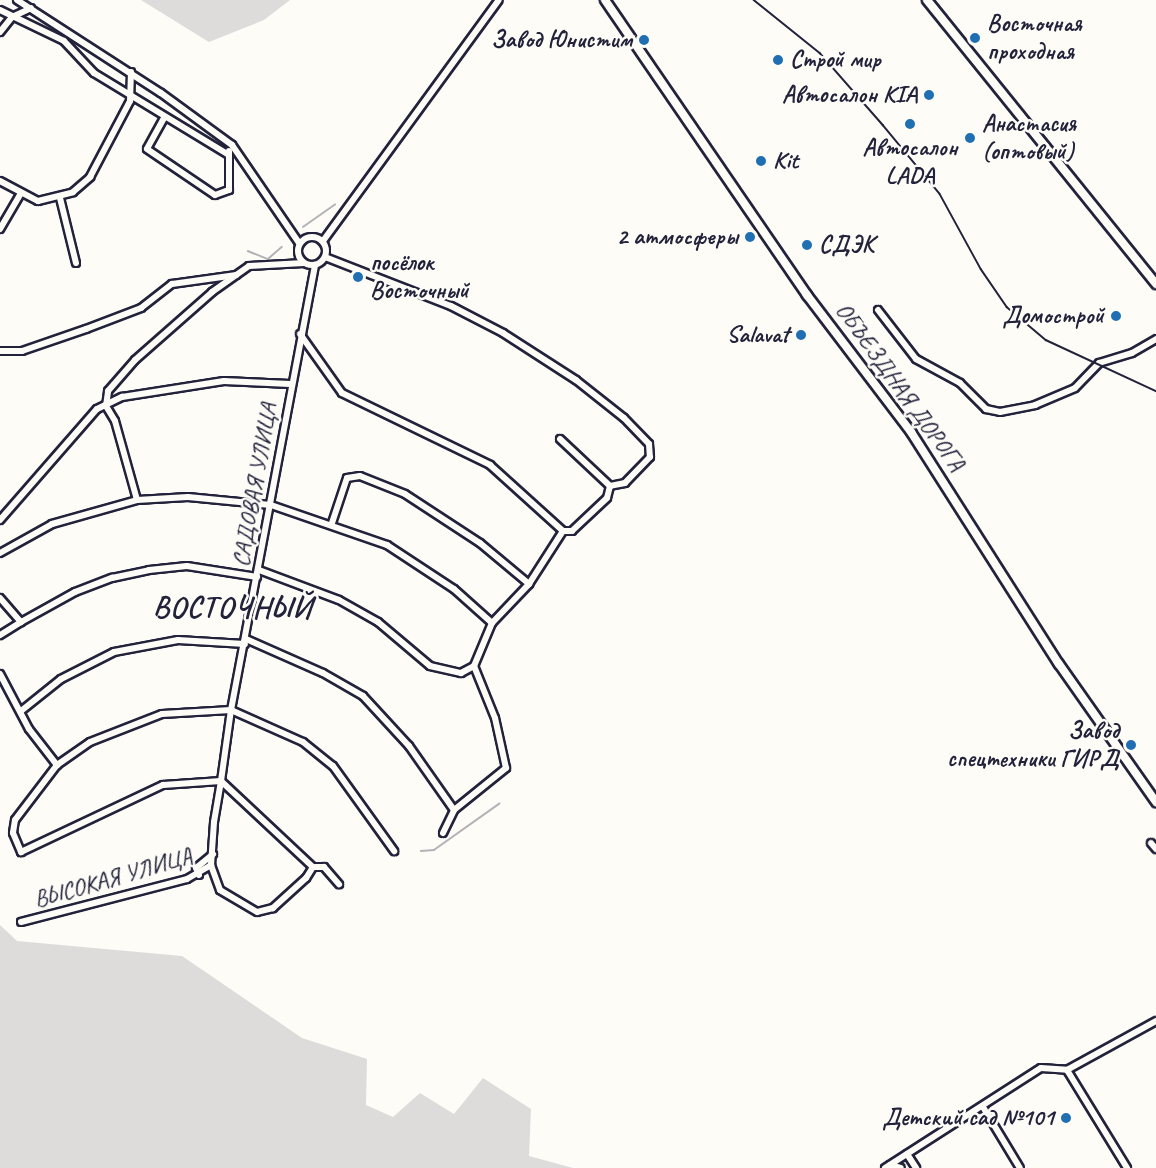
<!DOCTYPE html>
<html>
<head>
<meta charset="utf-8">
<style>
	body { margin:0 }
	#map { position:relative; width:1156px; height:1168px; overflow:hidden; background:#fdfcf7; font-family:Caveat,sans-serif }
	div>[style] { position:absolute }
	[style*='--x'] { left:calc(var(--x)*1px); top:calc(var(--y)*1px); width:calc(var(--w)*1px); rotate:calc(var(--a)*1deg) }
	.green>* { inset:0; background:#dddcdb }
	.stream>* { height:1.5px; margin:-0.75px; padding:0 0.75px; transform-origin:0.75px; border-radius:0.75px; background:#b2b2b7 }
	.roads { filter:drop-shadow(2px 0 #22223b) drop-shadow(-2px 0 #22223b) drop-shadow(0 2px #22223b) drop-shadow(0 -2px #22223b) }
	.minor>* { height:6px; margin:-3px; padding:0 3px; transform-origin:3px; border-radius:3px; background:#fdfcf7 }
	.minor>.ring { margin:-3px; padding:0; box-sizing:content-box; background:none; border:6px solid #fdfcf7; border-radius:50% }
	.major>* { height:8px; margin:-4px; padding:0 4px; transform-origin:4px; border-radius:4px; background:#fdfcf7 }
	.rail>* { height:1.5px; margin:-0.75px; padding:0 0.75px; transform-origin:0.75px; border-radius:0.75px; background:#22223b }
	.dots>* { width:16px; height:16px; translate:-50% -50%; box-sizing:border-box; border:3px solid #fdfcf7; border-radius:50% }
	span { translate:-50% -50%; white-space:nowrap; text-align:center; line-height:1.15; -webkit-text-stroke:5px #fdfcf7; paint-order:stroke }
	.poi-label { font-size:24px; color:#22223b; font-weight:700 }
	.left { translate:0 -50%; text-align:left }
	.right { translate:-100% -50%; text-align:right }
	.street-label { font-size:24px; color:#22223b }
	.district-label { font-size:30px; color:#22223b; font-weight:700; letter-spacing:1.5px }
</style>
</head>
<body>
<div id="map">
	<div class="green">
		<div style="clip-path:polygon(141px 0,290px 0,264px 20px,209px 42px)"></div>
		<div style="clip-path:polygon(0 925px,17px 941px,182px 956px,302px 1038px,367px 1059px,366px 1105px,393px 1117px,420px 1093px,454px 1114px,483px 1078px,531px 1109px,529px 1156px,573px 1168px,0 1168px)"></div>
	</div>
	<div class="stream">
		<div style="--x:303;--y:227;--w:39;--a:-35"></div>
		<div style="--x:248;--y:251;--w:22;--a:22"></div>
		<div style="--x:268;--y:259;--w:18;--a:-41"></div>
		<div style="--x:421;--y:851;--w:13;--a:-4"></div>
		<div style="--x:434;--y:850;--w:80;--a:-35.3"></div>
	</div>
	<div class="roads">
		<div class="minor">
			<div style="--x:17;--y:0;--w:171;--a:32.9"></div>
			<div style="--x:161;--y:93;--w:88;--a:36.2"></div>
			<div style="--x:232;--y:145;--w:119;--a:55.6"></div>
			<div style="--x:0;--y:10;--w:71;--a:25.8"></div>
			<div style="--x:64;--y:41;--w:44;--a:46.8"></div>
			<div style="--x:94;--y:73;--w:156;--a:31.3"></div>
			<div style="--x:0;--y:32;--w:19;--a:-51"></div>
			<div style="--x:12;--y:17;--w:21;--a:-25"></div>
			<div style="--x:164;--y:118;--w:35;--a:119"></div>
			<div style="--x:147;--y:149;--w:82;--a:34.1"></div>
			<div style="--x:215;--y:195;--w:15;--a:-20"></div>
			<div style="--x:229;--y:190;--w:39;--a:-90"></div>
			<div style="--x:0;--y:181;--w:43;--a:27.8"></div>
			<div style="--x:38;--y:201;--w:36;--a:-14"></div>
			<div style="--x:73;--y:192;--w:23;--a:-41"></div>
			<div style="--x:90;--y:177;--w:86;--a:-62.2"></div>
			<div style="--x:130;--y:101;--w:29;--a:-88"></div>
			<div style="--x:60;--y:198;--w:67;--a:76.2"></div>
			<div style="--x:0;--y:229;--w:42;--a:-59.7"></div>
			<div class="ring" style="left:298px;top:237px;width:22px;height:22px"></div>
			<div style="--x:323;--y:241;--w:298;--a:-53.9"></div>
			<div style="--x:325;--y:257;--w:135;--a:21.3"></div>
			<div style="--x:451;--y:306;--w:59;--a:27.4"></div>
			<div style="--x:503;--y:333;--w:87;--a:32.8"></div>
			<div style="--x:576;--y:380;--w:61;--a:38.4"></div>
			<div style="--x:624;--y:418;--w:36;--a:46"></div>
			<div style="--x:649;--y:444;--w:13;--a:86"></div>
			<div style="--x:650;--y:457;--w:36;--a:134"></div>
			<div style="--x:625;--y:483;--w:15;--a:169"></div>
			<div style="--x:610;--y:486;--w:12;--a:104"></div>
			<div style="--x:607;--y:498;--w:48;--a:136.7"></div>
			<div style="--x:572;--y:531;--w:9;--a:180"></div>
			<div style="--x:878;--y:310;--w:62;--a:52.2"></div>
			<div style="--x:916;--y:359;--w:50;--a:28.6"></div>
			<div style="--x:960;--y:383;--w:37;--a:45"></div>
			<div style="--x:986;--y:409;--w:14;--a:12"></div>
			<div style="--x:1000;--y:412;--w:36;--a:-11"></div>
			<div style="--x:1035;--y:405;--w:43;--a:-23"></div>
			<div style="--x:1075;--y:388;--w:35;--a:-46"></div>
			<div style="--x:1099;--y:363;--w:34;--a:-17"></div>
			<div style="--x:1132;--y:353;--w:28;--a:-30"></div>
			<div style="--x:300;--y:334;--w:72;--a:54.6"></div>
			<div style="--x:342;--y:393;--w:165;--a:25.9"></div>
			<div style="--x:490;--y:465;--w:98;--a:42.1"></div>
			<div style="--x:0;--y:351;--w:22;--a:0"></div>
			<div style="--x:22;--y:351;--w:68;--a:-19"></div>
			<div style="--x:86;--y:329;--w:59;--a:-20.9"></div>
			<div style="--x:141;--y:308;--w:39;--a:-38"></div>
			<div style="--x:172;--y:284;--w:65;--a:-8"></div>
			<div style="--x:106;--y:406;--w:15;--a:-82"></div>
			<div style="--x:108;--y:391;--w:41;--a:-48.9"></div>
			<div style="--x:135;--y:360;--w:103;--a:-41.4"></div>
			<div style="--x:212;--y:292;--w:45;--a:-35.1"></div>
			<div style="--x:249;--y:266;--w:55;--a:-3.1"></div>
			<div style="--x:106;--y:406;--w:17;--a:59"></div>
			<div style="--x:115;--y:421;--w:82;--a:74.4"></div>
			<div style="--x:560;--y:439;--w:69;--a:43.2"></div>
			<div style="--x:0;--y:520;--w:147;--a:-48.9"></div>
			<div style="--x:97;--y:409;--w:28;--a:-26"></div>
			<div style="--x:122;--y:397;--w:103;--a:-8.9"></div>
			<div style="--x:224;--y:381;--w:66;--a:2.6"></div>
			<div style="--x:332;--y:523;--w:47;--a:-71.6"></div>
			<div style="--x:347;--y:478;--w:13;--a:-9"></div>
			<div style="--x:360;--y:476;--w:48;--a:21.8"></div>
			<div style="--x:405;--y:494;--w:90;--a:33.2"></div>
			<div style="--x:480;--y:543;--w:64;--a:39.9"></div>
			<div style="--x:0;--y:553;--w:60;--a:-29.1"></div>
			<div style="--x:52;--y:524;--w:88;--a:-15.8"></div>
			<div style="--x:137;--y:500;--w:51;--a:-3.4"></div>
			<div style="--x:188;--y:497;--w:83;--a:5.5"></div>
			<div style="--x:271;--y:505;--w:123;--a:19"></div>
			<div style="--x:387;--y:545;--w:80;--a:33.3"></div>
			<div style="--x:454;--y:589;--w:51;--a:41.8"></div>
			<div style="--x:259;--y:570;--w:85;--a:20.6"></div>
			<div style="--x:339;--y:600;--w:45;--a:29.4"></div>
			<div style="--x:378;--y:622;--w:68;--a:40.2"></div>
			<div style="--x:430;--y:666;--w:32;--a:13"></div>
			<div style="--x:461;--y:673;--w:15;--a:-28"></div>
			<div style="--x:0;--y:598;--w:32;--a:49"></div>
			<div style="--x:21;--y:622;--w:25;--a:148"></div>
			<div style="--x:21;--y:622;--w:62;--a:-29.1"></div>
			<div style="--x:75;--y:592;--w:40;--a:-21"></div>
			<div style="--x:112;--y:578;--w:38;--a:-12"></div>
			<div style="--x:149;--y:570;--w:38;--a:-6"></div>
			<div style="--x:187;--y:566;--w:71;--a:8.9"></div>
			<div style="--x:246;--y:639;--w:84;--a:23.8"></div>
			<div style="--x:323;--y:673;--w:46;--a:29.9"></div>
			<div style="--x:363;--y:696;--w:68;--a:47.4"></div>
			<div style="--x:409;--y:746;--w:78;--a:54.9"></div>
			<div style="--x:0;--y:674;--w:62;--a:62.2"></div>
			<div style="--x:29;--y:729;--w:46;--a:52.1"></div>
			<div style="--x:57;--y:765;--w:69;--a:127.4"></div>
			<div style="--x:15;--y:820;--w:13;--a:99"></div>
			<div style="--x:13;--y:833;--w:21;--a:67"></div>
			<div style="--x:21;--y:852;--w:157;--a:-25.3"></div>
			<div style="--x:163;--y:785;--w:58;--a:-3.9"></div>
			<div style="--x:221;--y:781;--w:126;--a:43.1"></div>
			<div style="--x:313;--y:867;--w:13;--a:122"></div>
			<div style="--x:306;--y:878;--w:45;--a:137.7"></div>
			<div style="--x:273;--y:908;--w:16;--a:166"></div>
			<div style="--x:257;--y:912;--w:43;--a:-149.3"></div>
			<div style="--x:220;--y:890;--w:27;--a:-110"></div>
			<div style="--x:211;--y:865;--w:43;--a:-86"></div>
			<div style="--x:214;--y:822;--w:42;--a:-80.3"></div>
			<div style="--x:221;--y:781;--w:72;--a:-82"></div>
			<div style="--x:231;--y:710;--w:453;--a:-79.3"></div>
			<div style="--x:21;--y:711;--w:51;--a:-38.7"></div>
			<div style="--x:61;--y:679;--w:59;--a:-27"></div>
			<div style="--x:114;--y:652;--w:65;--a:-10.6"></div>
			<div style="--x:178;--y:640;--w:67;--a:3.4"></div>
			<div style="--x:57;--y:765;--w:40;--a:-34.9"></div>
			<div style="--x:90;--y:742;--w:77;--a:-21.3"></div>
			<div style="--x:162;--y:714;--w:69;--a:-3.3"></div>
			<div style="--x:231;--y:710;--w:79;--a:24"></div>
			<div style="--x:303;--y:742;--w:38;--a:39"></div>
			<div style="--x:333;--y:766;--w:105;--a:54.3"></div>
			<div style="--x:443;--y:833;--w:25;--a:-64"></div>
			<div style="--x:454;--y:810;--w:67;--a:-38.9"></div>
			<div style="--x:506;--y:768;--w:51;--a:-102.4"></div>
			<div style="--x:495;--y:718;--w:56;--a:-112"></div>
			<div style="--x:474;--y:666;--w:47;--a:-67.3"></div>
			<div style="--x:492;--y:623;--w:54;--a:-46.5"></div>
			<div style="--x:529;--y:584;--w:63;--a:-57.3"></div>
			<div style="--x:1151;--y:843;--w:8;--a:50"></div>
			<div style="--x:313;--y:867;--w:11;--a:0"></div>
			<div style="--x:324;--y:867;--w:23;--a:49"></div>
			<div style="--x:199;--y:875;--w:8;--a:-113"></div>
			<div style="--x:196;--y:868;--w:22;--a:-39"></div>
			<div style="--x:21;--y:922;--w:171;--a:-14.5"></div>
			<div style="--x:187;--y:879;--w:28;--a:-30"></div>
			<div style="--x:1067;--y:1070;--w:115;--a:58.5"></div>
			<div style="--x:983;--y:1107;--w:71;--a:58.8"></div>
			<div style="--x:907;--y:1154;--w:17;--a:57"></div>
			<div style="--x:890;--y:1165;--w:11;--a:15"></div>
			<div style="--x:885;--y:1168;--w:185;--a:-32.7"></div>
			<div style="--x:1041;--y:1068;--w:26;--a:4"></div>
			<div style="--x:1067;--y:1070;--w:102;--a:-28.8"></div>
		</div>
		<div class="major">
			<div style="--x:605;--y:0;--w:358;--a:55.6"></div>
			<div style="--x:807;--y:295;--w:172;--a:52.8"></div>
			<div style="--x:911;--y:432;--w:275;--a:57.5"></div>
			<div style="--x:1059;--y:664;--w:169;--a:54.9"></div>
			<div style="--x:927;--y:0;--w:365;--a:51.1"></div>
		</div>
	</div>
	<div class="rail">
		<div style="--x:754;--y:0;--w:85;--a:38.8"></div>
		<div style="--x:820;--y:53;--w:96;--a:48.8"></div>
		<div style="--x:883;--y:125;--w:89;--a:50.4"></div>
		<div style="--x:940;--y:194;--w:85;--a:61.3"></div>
		<div style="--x:981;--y:269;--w:46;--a:55.6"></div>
		<div style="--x:1007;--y:307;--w:51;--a:40.2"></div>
		<div style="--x:1046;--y:340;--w:121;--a:24.9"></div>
	</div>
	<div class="dots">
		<div style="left:975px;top:38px;background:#1f6fb2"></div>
		<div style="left:644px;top:40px;background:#1f6fb2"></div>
		<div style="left:778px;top:60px;background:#1f6fb2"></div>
		<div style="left:929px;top:95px;background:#1f6fb2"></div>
		<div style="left:910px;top:124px;background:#1f6fb2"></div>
		<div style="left:970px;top:138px;background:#1f6fb2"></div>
		<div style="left:761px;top:161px;background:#1f6fb2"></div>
		<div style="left:750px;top:237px;background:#1f6fb2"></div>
		<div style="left:807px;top:245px;background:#1f6fb2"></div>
		<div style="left:358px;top:277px;background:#1f6fb2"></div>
		<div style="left:1116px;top:316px;background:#1f6fb2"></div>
		<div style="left:801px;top:335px;background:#1f6fb2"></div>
		<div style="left:1131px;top:745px;background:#1f6fb2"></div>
		<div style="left:1066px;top:1118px;background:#1f6fb2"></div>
	</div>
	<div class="poi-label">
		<span class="left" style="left:987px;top:38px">Восточная<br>проходная</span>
		<span class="right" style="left:632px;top:40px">Завод Юнистим</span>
		<span class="left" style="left:790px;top:60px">Строй мир</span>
		<span class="right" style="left:917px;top:95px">Автосалон KIA</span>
		<span class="left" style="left:982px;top:138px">Анастасия<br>(оптовый)</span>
		<span style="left:910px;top:162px">Автосалон<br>LADA</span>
		<span class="left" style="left:773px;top:161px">Kit</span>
		<span class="right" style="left:738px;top:237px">2 атмосферы</span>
		<span class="left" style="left:819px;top:245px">СДЭК</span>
		<span class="left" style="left:370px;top:277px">посёлок<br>Восточный</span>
		<span class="right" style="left:1104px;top:316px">Домострой</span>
		<span class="right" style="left:789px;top:335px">Salavat</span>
		<span class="right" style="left:1119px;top:745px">Завод<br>спецтехники ГИРД</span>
		<span class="right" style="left:1054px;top:1118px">Детский сад №101</span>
	</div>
	<div class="street-label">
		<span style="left:900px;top:387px;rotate:54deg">ОБЪЕЗДНАЯ ДОРОГА</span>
		<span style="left:255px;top:485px;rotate:-80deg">САДОВАЯ УЛИЦА</span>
		<span style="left:113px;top:878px;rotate:-16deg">ВЫСОКАЯ УЛИЦА</span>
	</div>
	<div class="district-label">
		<span style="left:233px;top:607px">ВОСТОЧНЫЙ</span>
	</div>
</div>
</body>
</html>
